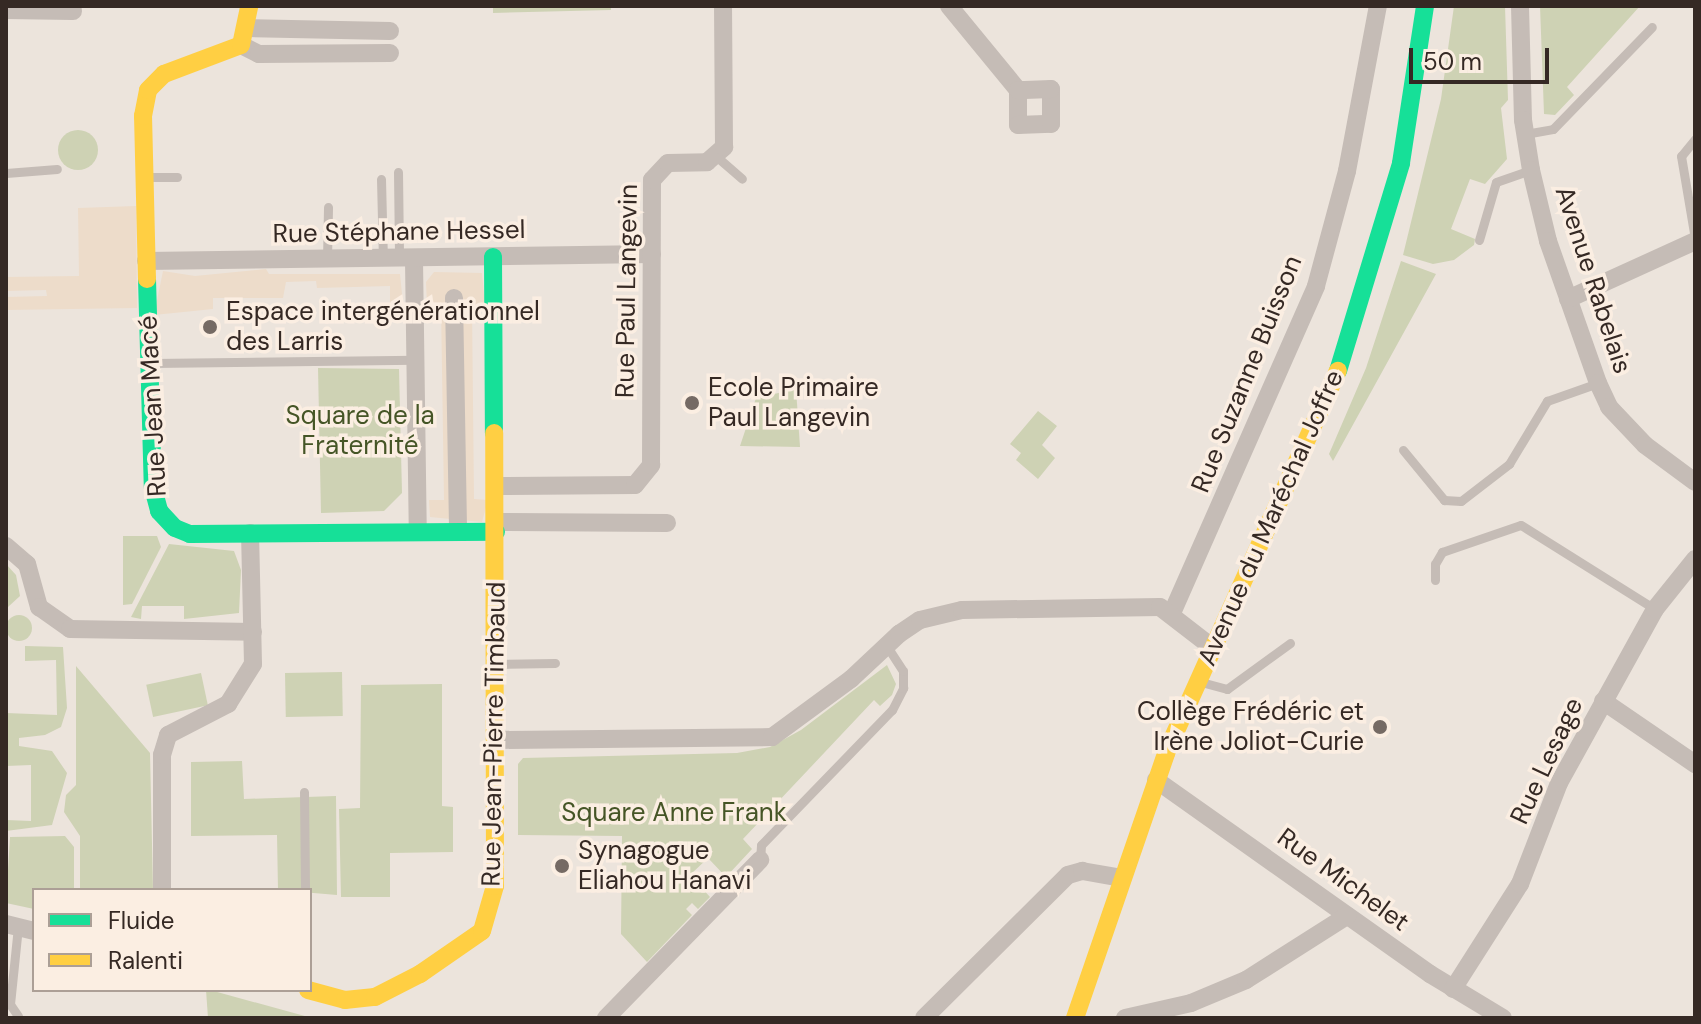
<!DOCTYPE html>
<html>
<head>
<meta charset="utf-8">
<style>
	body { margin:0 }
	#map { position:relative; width:1701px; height:1024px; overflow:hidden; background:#ece4dc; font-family:"DM Sans",sans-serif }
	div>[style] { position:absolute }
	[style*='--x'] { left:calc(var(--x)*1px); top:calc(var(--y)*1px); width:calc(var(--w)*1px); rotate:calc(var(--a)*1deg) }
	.green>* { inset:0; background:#ced2b4; transform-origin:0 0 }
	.round { border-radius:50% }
	.plaza>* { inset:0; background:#eddcca }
	.lane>* { height:9px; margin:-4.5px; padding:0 4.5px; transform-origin:4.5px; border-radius:4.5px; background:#c5bcb6 }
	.street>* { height:18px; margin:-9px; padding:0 9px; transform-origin:9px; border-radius:9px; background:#c5bcb6 }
	.fast>* { height:18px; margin:-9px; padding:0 9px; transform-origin:9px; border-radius:9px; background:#16e098 }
	.slow>* { height:18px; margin:-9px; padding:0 9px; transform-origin:9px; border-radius:9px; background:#ffcf43 }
	.dots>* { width:22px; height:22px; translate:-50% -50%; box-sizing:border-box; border:4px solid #fbeee2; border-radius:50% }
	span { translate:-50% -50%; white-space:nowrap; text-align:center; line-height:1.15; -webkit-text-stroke:7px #fbeee2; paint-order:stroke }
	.street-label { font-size:26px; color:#352924 }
	.poi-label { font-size:26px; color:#352924 }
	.left { translate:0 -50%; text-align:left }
	.right { translate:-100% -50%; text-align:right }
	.park-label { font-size:26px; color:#455526 }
	.frame { position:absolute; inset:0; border:8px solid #352924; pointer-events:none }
	.legend { position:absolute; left:32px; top:888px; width:280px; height:104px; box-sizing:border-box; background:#fbeee2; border:2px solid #ac9f96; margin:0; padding:10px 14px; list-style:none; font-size:24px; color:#352924 }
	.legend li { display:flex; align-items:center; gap:16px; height:40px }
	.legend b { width:40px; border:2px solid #ac9f96 }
	.scale { position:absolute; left:1409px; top:48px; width:140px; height:36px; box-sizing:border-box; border:4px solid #352924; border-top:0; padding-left:10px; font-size:24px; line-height:28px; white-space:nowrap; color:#352924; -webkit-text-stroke:6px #fbeee2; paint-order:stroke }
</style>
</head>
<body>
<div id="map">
	<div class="green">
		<div style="clip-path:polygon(493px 6px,611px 6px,611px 10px,493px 13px)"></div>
		<div style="clip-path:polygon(1454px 6px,1505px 6px,1508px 100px,1501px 108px,1507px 159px,1485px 184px,1470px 179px,1451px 229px,1475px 239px,1474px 245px,1454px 260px,1433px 264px,1403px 255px,1441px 99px)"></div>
		<div style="clip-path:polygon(1540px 6px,1640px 6px,1567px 87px,1574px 95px,1555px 115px,1544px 114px)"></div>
		<div class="round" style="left:58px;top:130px;width:40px;height:40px"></div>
		<div style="clip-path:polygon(1401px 261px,1436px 274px,1333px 461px,1329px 454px,1366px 368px)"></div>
		<div style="clip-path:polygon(318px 368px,399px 369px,402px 493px,384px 511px,321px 513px)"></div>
		<div style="clip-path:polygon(796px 389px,800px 447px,740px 446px,756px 398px)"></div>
		<div style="clip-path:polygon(1038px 411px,1057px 426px,1042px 445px,1055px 458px,1038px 479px,1016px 460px,1021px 453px,1010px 444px)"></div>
		<div style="clip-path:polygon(123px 536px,157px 536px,161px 547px,132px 604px,123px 605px)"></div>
		<div style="clip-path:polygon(169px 544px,234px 551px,241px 570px,239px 613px,184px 619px,184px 606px,142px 606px,141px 619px,131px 617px)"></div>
		<div style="clip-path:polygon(6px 564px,16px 575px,20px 596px,8px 607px)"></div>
		<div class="round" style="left:6px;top:615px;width:26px;height:26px"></div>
		<div style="clip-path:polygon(25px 646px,63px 647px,67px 708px,61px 727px,45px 735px,19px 738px,19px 746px,52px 751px,67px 773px,52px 825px,6px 831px,6px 820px,31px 821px,31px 765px,6px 766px,6px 713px,57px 715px,56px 660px,25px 661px)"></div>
		<div style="clip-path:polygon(887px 665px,896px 684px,892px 695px,880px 706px,874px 700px,743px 839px,752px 849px,726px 877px,708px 858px,690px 875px,710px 897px,698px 909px,692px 903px,686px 909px,692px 915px,647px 962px,621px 934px,622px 836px,518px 835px,518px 764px,523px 758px,737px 753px,770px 747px,801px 730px)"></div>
		<div style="clip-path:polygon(76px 666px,150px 753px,153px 890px,80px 890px,80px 836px,64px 812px,66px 795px,76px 785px)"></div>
		<div style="left:342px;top:672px;width:44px;height:57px;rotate:89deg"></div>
		<div style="left:201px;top:673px;width:33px;height:56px;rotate:78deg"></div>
		<div style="clip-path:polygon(442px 684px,442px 806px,453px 807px,453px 852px,390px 853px,390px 897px,341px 897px,339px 809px,360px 808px,361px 685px)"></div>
		<div style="clip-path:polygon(242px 761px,244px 799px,336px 796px,337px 895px,278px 890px,277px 835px,191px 836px,191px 762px)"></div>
		<div style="clip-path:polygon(65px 836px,74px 847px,74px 890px,34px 890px,34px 909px,6px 903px,10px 837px)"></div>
		<div style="clip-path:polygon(206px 990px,210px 990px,312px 1018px,208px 1018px)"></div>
	</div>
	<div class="plaza">
		<div style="clip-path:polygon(136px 206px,137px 308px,6px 310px,6px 297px,47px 296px,46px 290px,6px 291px,6px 277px,79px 276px,78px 208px)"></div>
		<div style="clip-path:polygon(266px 269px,269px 274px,400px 274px,403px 304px,390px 305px,390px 286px,317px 288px,316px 281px,286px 282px,283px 298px,213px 298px,213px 309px,154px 315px,163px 271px,195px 276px)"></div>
		<div style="clip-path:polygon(434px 272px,482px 273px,485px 306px,472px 306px,474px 499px,488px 500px,482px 522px,430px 517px,429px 500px,444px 500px,441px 306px,427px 306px,426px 282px)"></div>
	</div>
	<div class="lane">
		<div style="--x:1525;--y:134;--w:28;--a:-10"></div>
		<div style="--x:1553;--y:129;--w:142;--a:-45.9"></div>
		<div style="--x:1695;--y:139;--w:22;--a:129"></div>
		<div style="--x:1681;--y:156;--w:84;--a:80.4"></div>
		<div style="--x:717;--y:157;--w:33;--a:41"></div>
		<div style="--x:398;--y:172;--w:88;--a:89.3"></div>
		<div style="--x:6;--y:173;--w:51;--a:-4.5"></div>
		<div style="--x:148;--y:177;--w:29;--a:0"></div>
		<div style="--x:381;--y:179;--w:81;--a:88.6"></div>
		<div style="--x:1479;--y:240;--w:60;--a:-73.7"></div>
		<div style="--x:1496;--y:182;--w:37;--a:-19"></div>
		<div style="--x:327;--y:260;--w:53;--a:-88.9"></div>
		<div style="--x:153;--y:363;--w:262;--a:-0.7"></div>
		<div style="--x:1403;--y:450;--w:65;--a:50.6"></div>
		<div style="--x:1444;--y:500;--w:17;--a:3"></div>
		<div style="--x:1461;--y:501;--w:61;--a:-37.6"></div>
		<div style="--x:1509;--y:464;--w:74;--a:-58.9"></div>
		<div style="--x:1547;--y:401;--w:54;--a:-19.4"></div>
		<div style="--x:1435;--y:580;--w:16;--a:-90"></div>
		<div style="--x:1435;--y:564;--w:14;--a:-60"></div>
		<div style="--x:1442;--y:552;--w:83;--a:-18.9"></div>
		<div style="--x:1521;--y:525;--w:158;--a:32.1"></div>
		<div style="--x:496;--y:664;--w:59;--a:-1"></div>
		<div style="--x:1201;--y:682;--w:27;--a:15"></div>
		<div style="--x:1227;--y:689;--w:78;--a:-36.1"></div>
		<div style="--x:304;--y:792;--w:98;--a:89.4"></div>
		<div style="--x:760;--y:860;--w:15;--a:-86"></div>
		<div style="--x:761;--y:845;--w:188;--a:-45.9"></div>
		<div style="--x:892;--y:710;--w:25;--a:-63"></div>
		<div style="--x:903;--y:688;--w:17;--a:-90"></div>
		<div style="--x:903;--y:671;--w:27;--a:-123"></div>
		<div style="--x:18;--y:1016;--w:14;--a:-124"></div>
		<div style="--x:10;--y:1004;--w:77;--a:-84.1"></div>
	</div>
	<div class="street">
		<div style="--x:949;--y:6;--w:109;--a:50.6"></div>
		<div style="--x:1018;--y:90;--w:35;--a:90"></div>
		<div style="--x:1018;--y:125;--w:33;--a:-2"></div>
		<div style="--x:1051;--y:124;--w:35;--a:-90"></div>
		<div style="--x:1051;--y:89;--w:33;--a:178"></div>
		<div style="--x:1520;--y:6;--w:114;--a:88.5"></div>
		<div style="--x:1523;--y:120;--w:51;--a:80.9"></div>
		<div style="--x:1531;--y:170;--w:73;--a:76.5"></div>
		<div style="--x:1548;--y:241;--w:151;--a:70.6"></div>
		<div style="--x:1598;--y:383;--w:26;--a:65"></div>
		<div style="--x:1609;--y:407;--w:52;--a:46.5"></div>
		<div style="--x:1645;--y:445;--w:62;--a:36.5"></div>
		<div style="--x:6;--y:10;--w:67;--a:0.9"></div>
		<div style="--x:247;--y:28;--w:143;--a:1.2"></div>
		<div style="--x:241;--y:45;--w:20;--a:27"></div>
		<div style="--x:259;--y:54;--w:131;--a:-0.4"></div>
		<div style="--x:414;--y:260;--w:271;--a:89.2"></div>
		<div style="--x:146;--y:261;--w:506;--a:-0.79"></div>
		<div style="--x:454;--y:298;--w:233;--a:89"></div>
		<div style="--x:1568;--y:299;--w:140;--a:-24.5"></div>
		<div style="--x:495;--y:486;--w:140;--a:-0.4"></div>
		<div style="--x:635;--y:485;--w:26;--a:-51"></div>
		<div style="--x:651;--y:465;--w:285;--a:-89.8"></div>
		<div style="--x:652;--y:180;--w:23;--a:-47"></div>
		<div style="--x:668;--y:163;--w:39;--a:-1"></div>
		<div style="--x:707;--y:162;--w:23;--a:-41"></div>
		<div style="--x:724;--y:147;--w:141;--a:-90.4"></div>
		<div style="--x:495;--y:522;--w:172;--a:0.3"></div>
		<div style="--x:6;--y:546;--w:28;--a:41"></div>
		<div style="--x:27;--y:564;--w:45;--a:74.4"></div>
		<div style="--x:39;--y:607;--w:38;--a:35"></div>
		<div style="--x:70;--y:629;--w:183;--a:0.9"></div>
		<div style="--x:1172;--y:613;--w:357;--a:-66.2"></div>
		<div style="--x:1316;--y:286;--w:119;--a:-74.9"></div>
		<div style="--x:1347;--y:171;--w:168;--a:-79.4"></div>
		<div style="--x:1603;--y:701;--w:112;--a:34.4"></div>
		<div style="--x:497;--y:740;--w:275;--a:-0.6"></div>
		<div style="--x:772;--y:737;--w:98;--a:-36.3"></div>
		<div style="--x:851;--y:679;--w:66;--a:-43.2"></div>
		<div style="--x:899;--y:634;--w:25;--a:-34"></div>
		<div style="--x:920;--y:620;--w:43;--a:-13.4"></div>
		<div style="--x:962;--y:610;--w:198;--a:-0.9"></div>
		<div style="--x:1160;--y:607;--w:66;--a:37.6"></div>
		<div style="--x:1156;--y:780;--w:336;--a:35.3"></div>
		<div style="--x:1430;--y:974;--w:85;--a:31.1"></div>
		<div style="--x:162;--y:890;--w:135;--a:-90"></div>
		<div style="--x:162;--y:755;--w:21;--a:-73"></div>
		<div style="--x:168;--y:735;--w:68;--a:-27.3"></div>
		<div style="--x:228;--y:704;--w:47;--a:-58"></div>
		<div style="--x:253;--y:664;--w:131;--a:-91.3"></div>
		<div style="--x:6;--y:924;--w:29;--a:14"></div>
		<div style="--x:1453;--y:989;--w:125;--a:-57.5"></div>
		<div style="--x:1520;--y:884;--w:108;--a:-68.9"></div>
		<div style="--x:1559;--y:783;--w:199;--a:-61.1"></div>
		<div style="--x:1655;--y:609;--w:64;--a:-51.3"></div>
		<div style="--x:606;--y:1018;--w:221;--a:-45.7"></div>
		<div style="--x:924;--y:1018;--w:203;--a:-44.8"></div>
		<div style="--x:1068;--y:875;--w:15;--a:-16"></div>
		<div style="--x:1082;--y:871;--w:40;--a:10"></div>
		<div style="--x:1125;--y:1018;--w:68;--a:-12.8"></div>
		<div style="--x:1191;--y:1003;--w:60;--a:-22.7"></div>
		<div style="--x:1246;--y:980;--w:120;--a:-32.4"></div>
	</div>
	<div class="fast">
		<div style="--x:493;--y:257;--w:176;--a:89.7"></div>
		<div style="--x:147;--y:279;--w:209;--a:88.4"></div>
		<div style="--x:153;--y:488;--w:24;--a:75"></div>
		<div style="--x:159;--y:511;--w:23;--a:47"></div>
		<div style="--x:175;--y:528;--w:16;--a:22"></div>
		<div style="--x:190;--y:534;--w:306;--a:-0.4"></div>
		<div style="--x:1338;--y:371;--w:217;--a:-73.1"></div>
		<div style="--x:1401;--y:163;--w:159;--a:-81.3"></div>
	</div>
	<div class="slow">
		<div style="--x:147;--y:279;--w:163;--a:-91.4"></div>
		<div style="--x:143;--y:116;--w:26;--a:-79"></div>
		<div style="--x:148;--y:90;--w:23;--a:-45"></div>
		<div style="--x:164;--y:74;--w:82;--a:-20.6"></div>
		<div style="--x:241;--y:45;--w:40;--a:-78"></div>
		<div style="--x:308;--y:990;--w:38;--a:15"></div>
		<div style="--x:345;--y:1000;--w:30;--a:-6"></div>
		<div style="--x:375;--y:997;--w:51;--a:-27.1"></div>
		<div style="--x:420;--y:974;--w:75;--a:-34.7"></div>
		<div style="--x:482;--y:931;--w:47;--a:-73.9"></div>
		<div style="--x:495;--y:886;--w:453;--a:-90.1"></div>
		<div style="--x:1075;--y:1018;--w:280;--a:-71"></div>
		<div style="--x:1166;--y:753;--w:419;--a:-65.8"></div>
	</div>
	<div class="dots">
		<div style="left:210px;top:327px;background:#756a64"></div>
		<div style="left:692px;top:403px;background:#756a64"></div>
		<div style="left:1380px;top:727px;background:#756a64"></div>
		<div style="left:562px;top:866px;background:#756a64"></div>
	</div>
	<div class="street-label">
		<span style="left:399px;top:232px;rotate:-1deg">Rue Stéphane Hessel</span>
		<span style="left:1593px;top:280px;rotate:72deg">Avenue Rabelais</span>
		<span style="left:627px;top:291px;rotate:-89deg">Rue Paul Langevin</span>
		<span style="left:1247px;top:374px;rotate:-68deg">Rue Suzanne Buisson</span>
		<span style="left:153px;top:406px;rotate:-93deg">Rue Jean Macé</span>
		<span style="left:1271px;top:518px;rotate:-66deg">Avenue du Maréchal Joffre</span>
		<span style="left:494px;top:734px;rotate:-89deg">Rue Jean-Pierre Timbaud</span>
		<span style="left:1547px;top:761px;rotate:-65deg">Rue Lesage</span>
		<span style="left:1343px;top:880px;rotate:36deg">Rue Michelet</span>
	</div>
	<div class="poi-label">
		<span class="left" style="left:226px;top:327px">Espace intergénérationnel<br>des Larris</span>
		<span class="left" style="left:708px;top:403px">Ecole Primaire<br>Paul Langevin</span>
		<span class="right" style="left:1364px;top:727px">Collège Frédéric et<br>Irène Joliot-Curie</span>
		<span class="left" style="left:578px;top:866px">Synagogue<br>Eliahou Hanavi</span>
	</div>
	<div class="park-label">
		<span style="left:360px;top:431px">Square de la<br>Fraternité</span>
		<span style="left:674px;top:813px">Square Anne Frank</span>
	</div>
	<div class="frame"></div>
	<ul class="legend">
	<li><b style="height:10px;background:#16e098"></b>Fluide</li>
	<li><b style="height:10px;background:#ffcf43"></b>Ralenti</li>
	</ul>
	<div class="scale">50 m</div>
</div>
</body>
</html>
